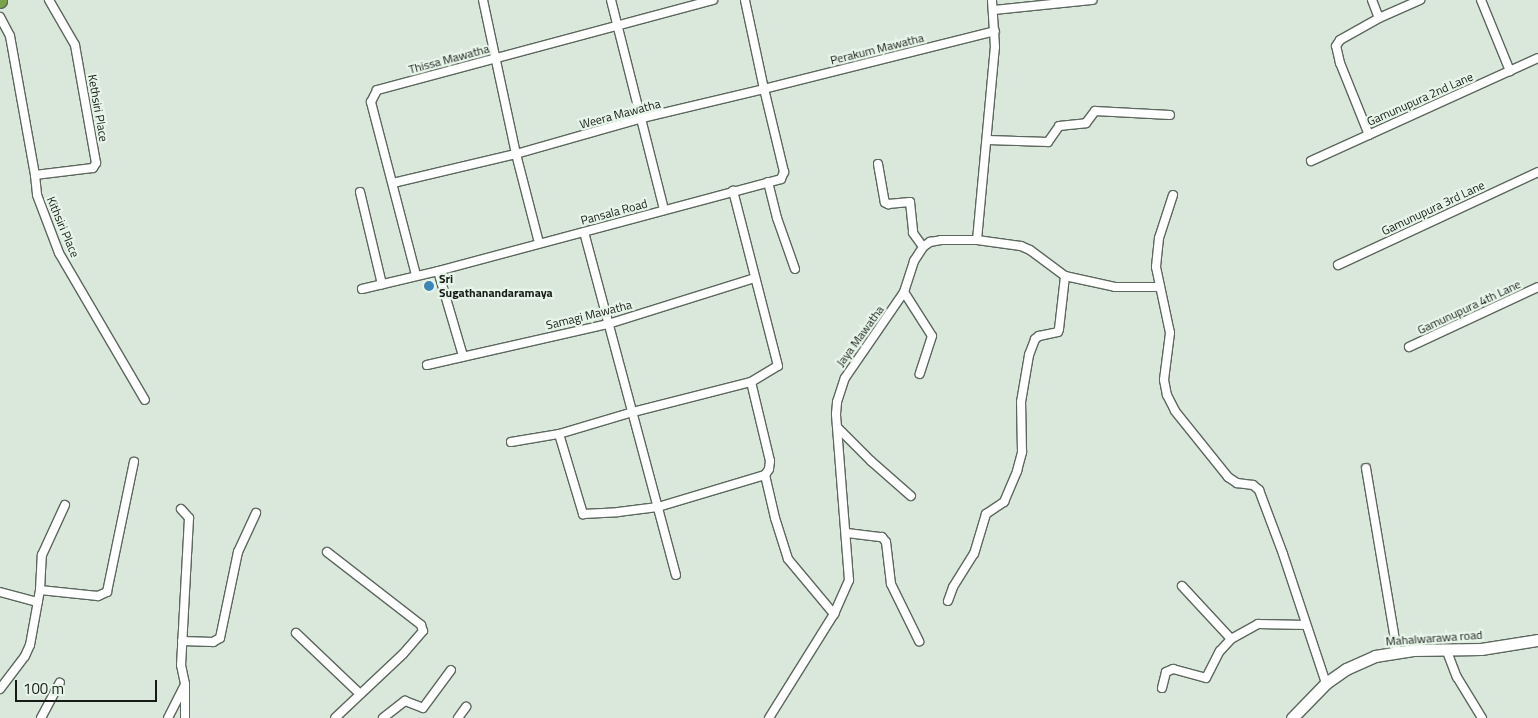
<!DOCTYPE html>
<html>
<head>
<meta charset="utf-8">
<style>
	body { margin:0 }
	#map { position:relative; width:1538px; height:718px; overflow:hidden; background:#dae7db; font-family:"Titillium Web",sans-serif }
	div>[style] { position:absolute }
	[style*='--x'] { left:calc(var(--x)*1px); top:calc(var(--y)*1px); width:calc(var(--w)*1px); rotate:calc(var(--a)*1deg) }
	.roads { filter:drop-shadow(1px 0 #5c675d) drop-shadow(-1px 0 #5c675d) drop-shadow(0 1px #5c675d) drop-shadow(0 -1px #5c675d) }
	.street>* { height:8px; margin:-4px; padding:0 4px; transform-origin:4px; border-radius:4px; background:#fff }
	.secondary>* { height:11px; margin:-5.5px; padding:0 5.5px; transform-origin:5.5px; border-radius:5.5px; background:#fff }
	.highway>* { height:14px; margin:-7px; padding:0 7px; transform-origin:7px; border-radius:7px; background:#79a24b }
	.dots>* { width:14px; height:14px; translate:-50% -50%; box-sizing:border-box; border:2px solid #e7f4e8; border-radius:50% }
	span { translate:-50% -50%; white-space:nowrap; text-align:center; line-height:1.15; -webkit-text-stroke:4.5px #e7f4e8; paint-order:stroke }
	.street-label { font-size:12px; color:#171b17 }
	.poi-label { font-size:12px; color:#171b17; font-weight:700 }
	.left { translate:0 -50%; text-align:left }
	.scale { position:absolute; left:15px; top:680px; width:142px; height:22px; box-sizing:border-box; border:2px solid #171b17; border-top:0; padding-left:6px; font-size:15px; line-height:18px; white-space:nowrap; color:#171b17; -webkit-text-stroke:4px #e7f4e8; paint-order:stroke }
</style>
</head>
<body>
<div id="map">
	<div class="roads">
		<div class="street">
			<div style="--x:483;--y:0;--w:157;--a:77.9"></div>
			<div style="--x:516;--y:154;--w:92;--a:75.5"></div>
			<div style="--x:611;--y:0;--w:216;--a:75.8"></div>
			<div style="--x:1372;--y:0;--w:19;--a:69"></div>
			<div style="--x:1379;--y:18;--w:45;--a:-23.7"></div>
			<div style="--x:1481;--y:0;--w:77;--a:67.8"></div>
			<div style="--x:993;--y:10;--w:100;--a:-5.8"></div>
			<div style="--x:0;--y:17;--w:21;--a:62"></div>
			<div style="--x:10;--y:36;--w:141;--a:79.8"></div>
			<div style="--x:35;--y:175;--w:20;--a:84"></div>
			<div style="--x:37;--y:195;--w:62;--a:69.2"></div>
			<div style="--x:59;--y:253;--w:170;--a:59.7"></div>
			<div style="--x:1369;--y:135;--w:78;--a:-111.9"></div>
			<div style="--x:1340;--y:63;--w:17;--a:-103"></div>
			<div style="--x:1336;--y:46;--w:7;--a:-56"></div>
			<div style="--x:1340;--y:40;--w:45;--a:-29.4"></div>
			<div style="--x:988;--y:140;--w:60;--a:1.9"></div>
			<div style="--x:1048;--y:142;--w:19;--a:-55"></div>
			<div style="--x:1059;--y:126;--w:27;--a:-6"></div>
			<div style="--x:1086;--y:123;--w:15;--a:-53"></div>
			<div style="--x:1095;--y:111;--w:75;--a:3.1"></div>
			<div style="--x:1311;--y:161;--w:249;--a:-24.4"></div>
			<div style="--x:878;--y:164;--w:39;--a:80"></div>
			<div style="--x:885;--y:202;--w:4;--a:34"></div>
			<div style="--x:888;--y:204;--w:22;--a:-5"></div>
			<div style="--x:910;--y:202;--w:31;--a:84"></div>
			<div style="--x:913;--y:233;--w:17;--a:54"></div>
			<div style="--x:35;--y:175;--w:58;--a:-6.9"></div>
			<div style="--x:93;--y:168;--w:6;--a:-59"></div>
			<div style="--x:96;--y:163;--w:120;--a:-100.1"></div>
			<div style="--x:75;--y:45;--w:52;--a:-120"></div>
			<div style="--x:768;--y:182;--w:37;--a:76"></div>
			<div style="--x:777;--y:218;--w:54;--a:70.6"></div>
			<div style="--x:393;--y:183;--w:126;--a:-13.3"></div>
			<div style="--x:516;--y:154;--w:131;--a:-15.9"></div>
			<div style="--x:642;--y:118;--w:125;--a:-13.4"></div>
			<div style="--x:764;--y:89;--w:91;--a:-102.1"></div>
			<div style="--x:360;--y:192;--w:95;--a:76.6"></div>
			<div style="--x:1173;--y:195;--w:45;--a:108"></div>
			<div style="--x:1159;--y:238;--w:29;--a:96"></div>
			<div style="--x:1156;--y:267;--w:67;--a:78"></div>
			<div style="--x:1170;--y:333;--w:47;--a:97.3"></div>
			<div style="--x:1164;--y:380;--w:15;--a:79"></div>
			<div style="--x:1167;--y:395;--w:18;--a:63"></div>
			<div style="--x:1175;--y:411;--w:85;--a:51.2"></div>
			<div style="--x:1228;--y:477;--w:11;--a:34"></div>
			<div style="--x:1237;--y:483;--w:16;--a:7"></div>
			<div style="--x:1253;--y:485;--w:8;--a:40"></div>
			<div style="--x:1259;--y:490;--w:68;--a:69.4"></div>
			<div style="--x:1283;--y:554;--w:136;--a:71.6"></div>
			<div style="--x:584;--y:232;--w:355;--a:75"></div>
			<div style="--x:977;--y:240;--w:44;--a:7.8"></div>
			<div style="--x:1021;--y:246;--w:10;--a:24"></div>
			<div style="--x:1030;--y:250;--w:44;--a:36.6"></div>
			<div style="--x:1065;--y:276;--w:51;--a:12.4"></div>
			<div style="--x:1115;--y:287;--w:45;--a:0"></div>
			<div style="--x:1338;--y:265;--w:221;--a:-24.9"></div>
			<div style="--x:438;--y:271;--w:89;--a:73.6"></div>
			<div style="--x:416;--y:275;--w:179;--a:-104.6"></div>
			<div style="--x:371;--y:102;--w:13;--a:-63"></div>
			<div style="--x:377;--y:90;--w:348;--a:-15"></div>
			<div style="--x:362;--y:289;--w:78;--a:-13.3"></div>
			<div style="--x:438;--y:271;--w:355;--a:-15"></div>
			<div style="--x:781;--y:179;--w:8;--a:-67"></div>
			<div style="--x:784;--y:172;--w:85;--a:-103.5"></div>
			<div style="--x:764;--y:89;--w:238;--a:-14.1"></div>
			<div style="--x:904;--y:292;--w:52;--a:57.5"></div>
			<div style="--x:932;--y:336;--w:40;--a:108"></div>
			<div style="--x:1409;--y:347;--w:142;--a:-24.9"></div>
			<div style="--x:427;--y:365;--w:186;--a:-12.8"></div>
			<div style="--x:608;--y:324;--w:154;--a:-17.4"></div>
			<div style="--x:838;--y:428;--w:47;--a:45"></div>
			<div style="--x:871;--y:461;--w:53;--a:41.2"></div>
			<div style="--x:559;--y:434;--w:84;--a:73.3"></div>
			<div style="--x:583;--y:514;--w:35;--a:-3"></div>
			<div style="--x:618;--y:512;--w:40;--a:-7.1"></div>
			<div style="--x:658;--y:507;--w:112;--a:-16.7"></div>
			<div style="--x:765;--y:475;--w:7;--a:-56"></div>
			<div style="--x:769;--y:469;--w:8;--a:-83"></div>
			<div style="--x:770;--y:461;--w:81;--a:-103.5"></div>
			<div style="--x:511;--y:442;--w:49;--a:-9.5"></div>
			<div style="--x:559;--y:434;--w:77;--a:-16.6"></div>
			<div style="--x:633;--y:412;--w:122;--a:-14.3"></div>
			<div style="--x:751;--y:382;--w:31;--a:-31"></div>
			<div style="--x:778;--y:366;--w:181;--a:-104.4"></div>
			<div style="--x:1366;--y:468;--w:186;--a:80.4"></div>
			<div style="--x:765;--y:475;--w:44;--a:76.9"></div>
			<div style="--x:775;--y:518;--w:43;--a:72.4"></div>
			<div style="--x:788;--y:559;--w:72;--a:50.1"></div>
			<div style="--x:181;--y:509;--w:12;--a:48"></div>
			<div style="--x:189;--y:518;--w:147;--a:93.1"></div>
			<div style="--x:181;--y:665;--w:19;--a:78"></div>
			<div style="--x:185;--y:684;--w:34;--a:90"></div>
			<div style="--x:847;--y:533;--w:35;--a:7"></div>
			<div style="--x:882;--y:537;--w:6;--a:51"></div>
			<div style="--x:886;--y:542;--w:42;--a:83.2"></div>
			<div style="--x:891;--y:584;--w:64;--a:63.8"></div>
			<div style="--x:327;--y:552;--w:119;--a:37.8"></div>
			<div style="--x:421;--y:625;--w:6;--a:72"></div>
			<div style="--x:423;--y:631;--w:30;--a:131"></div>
			<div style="--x:403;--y:654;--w:93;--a:136.7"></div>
			<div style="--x:1182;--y:586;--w:72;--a:47.2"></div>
			<div style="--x:1231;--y:639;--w:31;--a:-29"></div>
			<div style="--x:1258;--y:624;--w:48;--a:1.2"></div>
			<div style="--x:40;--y:590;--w:58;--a:5.9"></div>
			<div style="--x:98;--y:596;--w:10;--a:-24"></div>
			<div style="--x:107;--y:592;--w:133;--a:-78.3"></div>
			<div style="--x:0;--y:592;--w:39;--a:15"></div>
			<div style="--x:948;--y:601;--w:15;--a:-70"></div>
			<div style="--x:953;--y:587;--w:39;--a:-58"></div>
			<div style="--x:974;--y:554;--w:42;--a:-73.3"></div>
			<div style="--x:986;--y:514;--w:22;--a:-34"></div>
			<div style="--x:1004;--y:502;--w:34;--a:-67"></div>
			<div style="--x:1017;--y:471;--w:20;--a:-75"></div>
			<div style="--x:1022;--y:452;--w:50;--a:-91.1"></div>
			<div style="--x:1021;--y:402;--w:48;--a:-80.3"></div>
			<div style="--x:1029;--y:355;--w:17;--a:-69"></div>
			<div style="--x:1035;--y:339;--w:5;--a:-37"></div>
			<div style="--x:1039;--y:336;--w:19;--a:-12"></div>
			<div style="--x:1058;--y:332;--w:3;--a:-72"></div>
			<div style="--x:1059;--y:329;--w:53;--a:-83.5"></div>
			<div style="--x:296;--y:633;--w:87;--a:43.6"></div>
			<div style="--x:182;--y:641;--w:31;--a:2"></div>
			<div style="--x:213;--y:642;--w:8;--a:-30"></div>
			<div style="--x:220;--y:638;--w:88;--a:-78.2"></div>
			<div style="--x:238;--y:552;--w:43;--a:-65.2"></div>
			<div style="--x:1446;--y:649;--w:30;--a:69"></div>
			<div style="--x:1457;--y:677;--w:48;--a:58.6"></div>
			<div style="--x:1162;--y:688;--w:16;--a:-76"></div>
			<div style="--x:1166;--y:672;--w:8;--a:-23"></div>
			<div style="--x:1173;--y:669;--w:34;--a:15"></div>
			<div style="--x:1206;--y:678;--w:30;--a:-63"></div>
			<div style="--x:1220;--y:651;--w:16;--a:-47"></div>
			<div style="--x:0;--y:689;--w:41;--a:-52.9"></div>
			<div style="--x:25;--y:656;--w:12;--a:-66"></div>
			<div style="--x:30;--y:645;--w:56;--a:-79.7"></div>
			<div style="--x:40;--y:590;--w:35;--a:-87"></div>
			<div style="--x:42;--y:555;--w:55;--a:-65.3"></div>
			<div style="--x:41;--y:718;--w:40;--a:-62"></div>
			<div style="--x:168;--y:718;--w:36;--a:-63"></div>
			<div style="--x:383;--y:718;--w:28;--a:-38"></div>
			<div style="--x:405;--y:701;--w:19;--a:21"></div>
			<div style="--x:423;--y:708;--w:47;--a:-53.6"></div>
			<div style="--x:458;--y:718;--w:14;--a:-54"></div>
			<div style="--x:769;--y:718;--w:123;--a:-58"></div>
			<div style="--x:834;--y:614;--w:37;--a:-66"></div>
			<div style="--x:849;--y:580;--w:167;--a:-94.5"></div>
			<div style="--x:836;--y:414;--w:12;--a:-85"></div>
			<div style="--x:837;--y:402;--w:25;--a:-72"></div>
			<div style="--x:845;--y:378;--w:104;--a:-55.5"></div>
			<div style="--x:904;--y:292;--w:33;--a:-72"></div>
			<div style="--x:914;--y:261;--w:17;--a:-57"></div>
			<div style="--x:923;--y:247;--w:9;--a:-36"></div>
			<div style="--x:930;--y:242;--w:11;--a:-10"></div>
			<div style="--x:941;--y:240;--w:36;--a:0"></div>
			<div style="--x:977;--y:240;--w:194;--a:-84.7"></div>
			<div style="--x:995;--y:47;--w:47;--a:-93.7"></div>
		</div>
		<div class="secondary">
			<div style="--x:1292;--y:718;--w:49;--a:-45.8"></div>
			<div style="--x:1326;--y:683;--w:24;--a:-35"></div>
			<div style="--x:1346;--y:669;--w:32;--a:-24"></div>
			<div style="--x:1375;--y:656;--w:37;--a:-9"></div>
			<div style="--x:1412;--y:650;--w:69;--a:-0.8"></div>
			<div style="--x:1481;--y:649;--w:58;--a:-9"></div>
		</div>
		<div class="highway">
			<div style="--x:0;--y:1;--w:1;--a:-90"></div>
		</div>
	</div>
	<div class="dots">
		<div style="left:429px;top:286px;background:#3d86ba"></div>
	</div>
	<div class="street-label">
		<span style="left:877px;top:49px;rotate:-14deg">Perakum Mawatha</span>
		<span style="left:449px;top:59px;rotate:-15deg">Thissa Mawatha</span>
		<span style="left:1420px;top:99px;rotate:-24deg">Gamunupura 2nd Lane</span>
		<span style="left:98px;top:108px;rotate:80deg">Kethsiri Place</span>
		<span style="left:620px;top:114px;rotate:-15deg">Weera Mawatha</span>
		<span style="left:1433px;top:208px;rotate:-25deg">Gamunupura 3rd Lane</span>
		<span style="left:614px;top:212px;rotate:-15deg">Pansala Road</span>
		<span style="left:63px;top:227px;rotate:67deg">Kithsiri Place</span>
		<span style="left:1469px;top:307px;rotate:-25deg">Gamunupura 4th Lane</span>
		<span style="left:589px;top:315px;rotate:-14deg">Samagi Mawatha</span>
		<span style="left:860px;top:336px;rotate:-54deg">Jaya Mawatha</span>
		<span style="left:1434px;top:638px;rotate:-4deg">Mahalwarawa road</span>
	</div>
	<div class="poi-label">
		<span class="left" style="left:439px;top:286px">Sri<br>Sugathanandaramaya</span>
	</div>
	<div class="scale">100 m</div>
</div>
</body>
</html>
